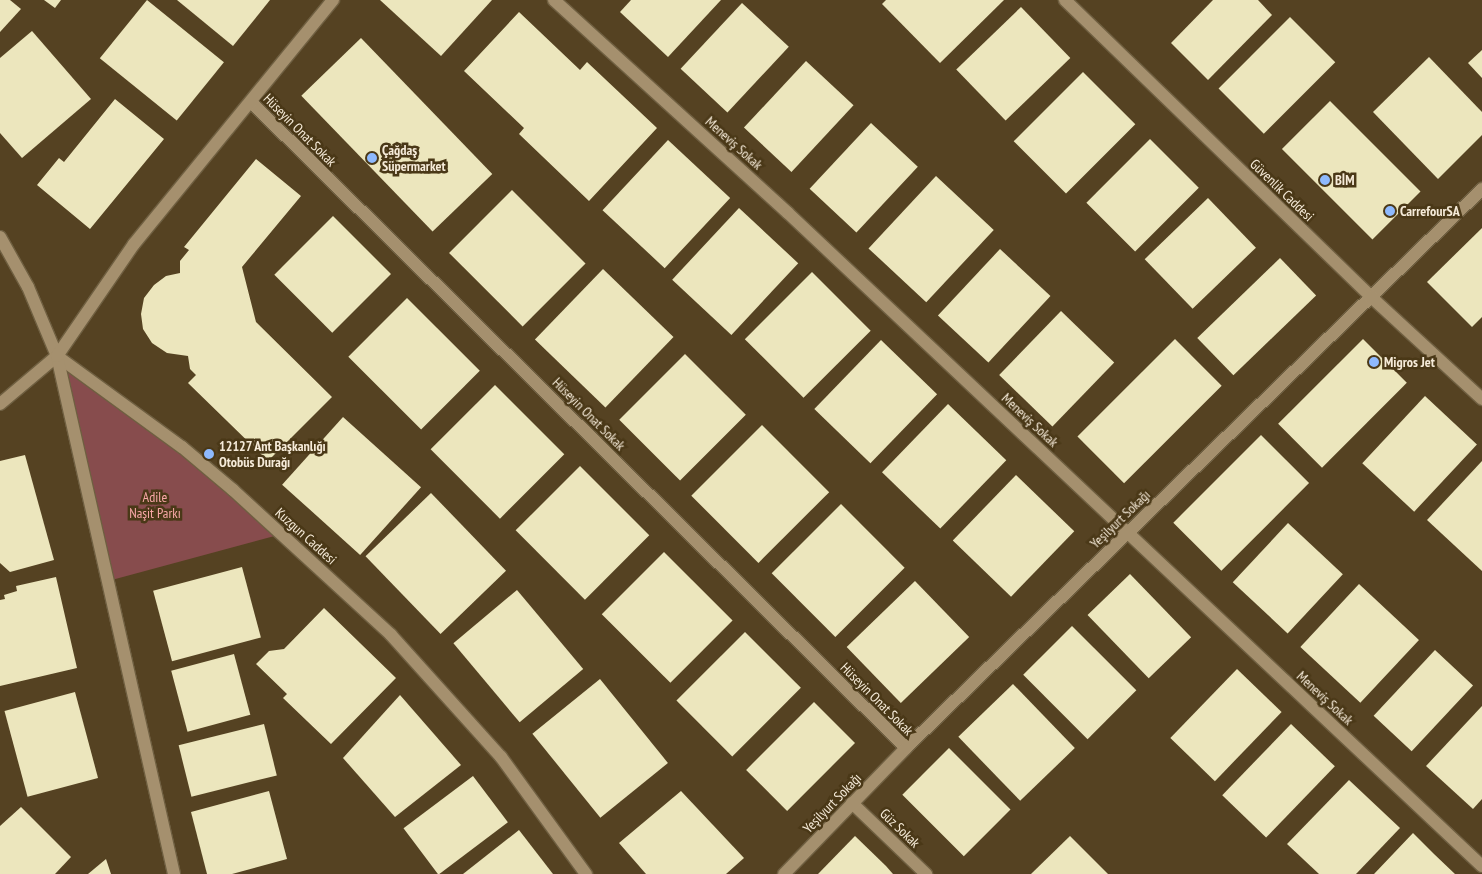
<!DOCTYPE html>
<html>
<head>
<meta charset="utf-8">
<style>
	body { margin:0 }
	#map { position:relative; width:1482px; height:874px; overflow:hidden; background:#554222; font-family:"PT Sans Narrow",sans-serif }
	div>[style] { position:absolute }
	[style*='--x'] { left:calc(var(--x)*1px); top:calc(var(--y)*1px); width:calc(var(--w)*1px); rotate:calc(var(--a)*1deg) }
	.green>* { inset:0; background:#874c4d }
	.building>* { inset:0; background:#ece6bd; transform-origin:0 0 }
	.roads { filter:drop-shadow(1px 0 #6f5f41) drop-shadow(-1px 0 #6f5f41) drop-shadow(0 1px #6f5f41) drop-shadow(0 -1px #6f5f41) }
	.minor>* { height:12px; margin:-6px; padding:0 6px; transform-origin:6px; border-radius:6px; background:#a5906e }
	.secondary>* { height:12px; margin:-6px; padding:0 6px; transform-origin:6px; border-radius:6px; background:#a5906e }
	.dots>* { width:14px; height:14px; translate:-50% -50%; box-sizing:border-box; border:2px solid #4a3817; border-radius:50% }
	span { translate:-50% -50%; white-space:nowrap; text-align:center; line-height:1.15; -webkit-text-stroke:5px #4a3817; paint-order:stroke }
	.street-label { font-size:14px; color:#f6ebd9 }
	.poi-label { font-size:14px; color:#f6ebd9; font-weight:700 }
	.left { translate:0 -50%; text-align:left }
	.park-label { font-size:14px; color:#f8a7a7 }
</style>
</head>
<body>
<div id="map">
	<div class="green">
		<div style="clip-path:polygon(57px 356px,282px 534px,108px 581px)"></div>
	</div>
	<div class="building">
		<div style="clip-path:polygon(0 0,10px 0,21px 9px,0 32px)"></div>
		<div style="clip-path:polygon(44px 0,61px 0,55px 8px)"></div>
		<div style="left:147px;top:0;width:99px;height:75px;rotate:39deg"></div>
		<div style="clip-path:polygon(177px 0,270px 0,233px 46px)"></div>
		<div style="clip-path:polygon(380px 0,492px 0,441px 56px)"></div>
		<div style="clip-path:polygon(631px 0,721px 0,668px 57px,620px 12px)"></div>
		<div style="clip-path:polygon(886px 0,1004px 0,940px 63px,882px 4px)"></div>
		<div style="clip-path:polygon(1213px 0,1258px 0,1272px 15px,1208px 80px,1171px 43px)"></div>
		<div style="left:742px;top:3px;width:64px;height:90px;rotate:43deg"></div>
		<div style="left:1021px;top:7px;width:71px;height:90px;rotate:46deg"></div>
		<div style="clip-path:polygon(519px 12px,580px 70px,587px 62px,657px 128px,589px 201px,519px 134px,524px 128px,464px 71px)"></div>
		<div style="left:1290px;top:17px;width:64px;height:101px;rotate:45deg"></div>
		<div style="clip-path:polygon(32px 31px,91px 99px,22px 158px,0 133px,0 58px)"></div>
		<div style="left:361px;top:38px;width:189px;height:83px;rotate:46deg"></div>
		<div style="clip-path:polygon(1482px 50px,1482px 78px,1468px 63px)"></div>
		<div style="clip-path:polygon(1429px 57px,1482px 112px,1482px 135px,1438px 179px,1373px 112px)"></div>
		<div style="left:806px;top:61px;width:65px;height:91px;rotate:43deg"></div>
		<div style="left:1083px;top:72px;width:74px;height:98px;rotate:45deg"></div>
		<div style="clip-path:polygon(115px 99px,164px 139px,90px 229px,37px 185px,59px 158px,64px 162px)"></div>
		<div style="left:1330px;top:101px;width:128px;height:68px;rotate:45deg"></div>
		<div style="left:871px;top:123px;width:64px;height:90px;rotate:43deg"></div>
		<div style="left:1150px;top:139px;width:69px;height:90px;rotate:45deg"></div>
		<div style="left:668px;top:140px;width:85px;height:96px;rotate:43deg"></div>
		<div style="clip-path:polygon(256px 159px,301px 196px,242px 267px,256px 322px,332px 397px,268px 461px,188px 383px,196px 375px,190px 369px,188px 356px,167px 353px,152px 343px,143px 329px,141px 314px,144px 298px,154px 285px,166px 276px,180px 273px,180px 261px,189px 250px,184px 247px)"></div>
		<div style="left:936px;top:176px;width:79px;height:99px;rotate:43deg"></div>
		<div style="left:512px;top:190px;width:104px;height:89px;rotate:45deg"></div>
		<div style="left:1208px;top:198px;width:69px;height:88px;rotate:46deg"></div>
		<div style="left:739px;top:208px;width:81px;height:98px;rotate:43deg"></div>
		<div style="left:333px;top:216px;width:82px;height:83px;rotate:45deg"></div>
		<div style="clip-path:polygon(1482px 228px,1482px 317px,1472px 327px,1427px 282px)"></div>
		<div style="left:1000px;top:249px;width:69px;height:91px;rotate:43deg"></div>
		<div style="left:1280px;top:258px;width:52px;height:115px;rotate:46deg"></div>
		<div style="left:603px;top:269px;width:98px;height:98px;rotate:44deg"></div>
		<div style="left:812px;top:272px;width:83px;height:95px;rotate:45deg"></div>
		<div style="left:407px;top:298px;width:103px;height:83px;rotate:45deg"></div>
		<div style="left:1061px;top:311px;width:74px;height:89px;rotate:44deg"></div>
		<div style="left:1175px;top:339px;width:66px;height:138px;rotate:45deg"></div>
		<div style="left:1363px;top:339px;width:62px;height:120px;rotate:45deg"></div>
		<div style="left:881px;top:340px;width:78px;height:96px;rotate:44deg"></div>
		<div style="left:685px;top:354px;width:86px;height:93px;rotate:45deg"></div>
		<div style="left:495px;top:385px;width:98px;height:91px;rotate:45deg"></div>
		<div style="left:1425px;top:396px;width:71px;height:92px;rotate:43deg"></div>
		<div style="left:948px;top:404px;width:81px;height:95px;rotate:44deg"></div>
		<div style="left:343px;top:417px;width:105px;height:91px;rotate:42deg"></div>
		<div style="left:762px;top:425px;width:95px;height:100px;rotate:45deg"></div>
		<div style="left:1261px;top:435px;width:68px;height:124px;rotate:45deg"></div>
		<div style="clip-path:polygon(25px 455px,54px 560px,10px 572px,0 563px,0 461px)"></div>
		<div style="clip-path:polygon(1482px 461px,1482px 571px,1427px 520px)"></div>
		<div style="left:580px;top:466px;width:98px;height:91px;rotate:45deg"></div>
		<div style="left:1016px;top:475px;width:81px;height:91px;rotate:44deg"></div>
		<div style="left:431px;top:493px;width:108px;height:91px;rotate:46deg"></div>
		<div style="left:841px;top:504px;width:90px;height:98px;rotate:45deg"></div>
		<div style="left:1288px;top:523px;width:75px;height:81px;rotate:43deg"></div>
		<div style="left:664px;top:552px;width:97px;height:88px;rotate:45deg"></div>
		<div style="left:242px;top:567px;width:73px;height:92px;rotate:75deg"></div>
		<div style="left:1130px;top:574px;width:88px;height:59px;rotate:46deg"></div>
		<div style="clip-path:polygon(56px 577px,77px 668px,0 686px,0 600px,5px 599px,4px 595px,17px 591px,16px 586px)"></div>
		<div style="left:915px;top:581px;width:78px;height:95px;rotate:46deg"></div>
		<div style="left:1359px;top:584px;width:82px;height:86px;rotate:43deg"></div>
		<div style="left:517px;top:590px;width:103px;height:83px;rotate:50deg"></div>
		<div style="clip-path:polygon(324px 608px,396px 678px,331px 744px,283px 698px,287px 694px,256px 664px,269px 651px,284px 649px)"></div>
		<div style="left:1072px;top:626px;width:91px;height:69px;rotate:45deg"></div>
		<div style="left:745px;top:632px;width:79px;height:97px;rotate:45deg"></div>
		<div style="left:1435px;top:650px;width:52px;height:90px;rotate:43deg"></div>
		<div style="left:234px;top:654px;width:63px;height:65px;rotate:75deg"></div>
		<div style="left:1237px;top:669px;width:62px;height:96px;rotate:44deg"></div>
		<div style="left:600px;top:679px;width:108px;height:87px;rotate:51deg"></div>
		<div style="left:1013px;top:684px;width:89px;height:76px;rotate:46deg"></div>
		<div style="left:75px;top:692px;width:89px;height:73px;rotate:75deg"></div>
		<div style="clip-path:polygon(400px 695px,461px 765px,395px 817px,343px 758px)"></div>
		<div style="left:814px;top:702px;width:58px;height:96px;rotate:45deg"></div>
		<div style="clip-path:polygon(1482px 706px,1482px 799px,1473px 809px,1426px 766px)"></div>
		<div style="left:264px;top:724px;width:53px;height:88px;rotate:76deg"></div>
		<div style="left:1291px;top:724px;width:61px;height:99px;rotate:44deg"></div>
		<div style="left:949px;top:748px;width:87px;height:66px;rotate:45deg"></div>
		<div style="left:473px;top:776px;width:58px;height:87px;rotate:53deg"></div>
		<div style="clip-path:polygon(1349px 780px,1400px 828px,1356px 874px,1319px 874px,1287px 844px)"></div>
		<div style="clip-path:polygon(269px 791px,287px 859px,232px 874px,207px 874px,191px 812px)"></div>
		<div style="clip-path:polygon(681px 791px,744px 858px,726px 874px,646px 874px,619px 843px)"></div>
		<div style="clip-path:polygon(21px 807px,71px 857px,55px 874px,0 874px,0 826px)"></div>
		<div style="clip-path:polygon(519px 830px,553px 874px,463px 874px)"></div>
		<div style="clip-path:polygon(1413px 833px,1434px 854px,1455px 874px,1374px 874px)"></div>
		<div style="clip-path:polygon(855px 836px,886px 866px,893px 874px,818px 874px)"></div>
		<div style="clip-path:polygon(1070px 836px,1108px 874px,1031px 874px)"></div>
		<div style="clip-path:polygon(106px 859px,111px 874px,88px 874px)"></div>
	</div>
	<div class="roads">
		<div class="minor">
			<div style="--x:554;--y:0;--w:316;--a:42.3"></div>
			<div style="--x:788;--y:213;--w:953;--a:43.26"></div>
			<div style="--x:251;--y:102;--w:920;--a:44.6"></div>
			<div style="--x:0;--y:237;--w:57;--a:60.8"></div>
			<div style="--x:28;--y:287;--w:75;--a:67.2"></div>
			<div style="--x:57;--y:356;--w:155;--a:36.1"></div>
			<div style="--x:182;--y:447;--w:67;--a:40.1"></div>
			<div style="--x:233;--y:490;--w:214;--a:42.5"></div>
			<div style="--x:391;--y:635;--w:164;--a:48"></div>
			<div style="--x:501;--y:757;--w:145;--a:54"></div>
			<div style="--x:0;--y:404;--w:75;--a:-40.1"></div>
			<div style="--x:852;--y:803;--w:103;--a:43.8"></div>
			<div style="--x:784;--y:874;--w:175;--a:-45.9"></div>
			<div style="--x:906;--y:748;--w:803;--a:-44.14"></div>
		</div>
		<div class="secondary">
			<div style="--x:1065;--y:0;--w:425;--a:44.1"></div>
			<div style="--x:1370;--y:296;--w:152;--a:42.6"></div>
			<div style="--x:174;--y:874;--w:531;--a:-102.73"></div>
			<div style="--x:57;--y:356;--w:136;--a:-55.5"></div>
			<div style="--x:134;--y:244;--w:315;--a:-50.8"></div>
		</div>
	</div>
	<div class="dots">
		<div style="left:372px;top:158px;background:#8eb9fd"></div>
		<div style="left:1325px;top:180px;background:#8eb9fd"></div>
		<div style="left:1390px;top:211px;background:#8eb9fd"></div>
		<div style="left:1374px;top:362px;background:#8eb9fd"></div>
		<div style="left:209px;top:454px;background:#8eb9fd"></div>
	</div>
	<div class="street-label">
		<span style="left:300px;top:130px;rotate:45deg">Hüseyin Onat Sokak</span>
		<span style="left:734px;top:143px;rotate:42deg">Meneviş Sokak</span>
		<span style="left:1282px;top:190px;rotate:44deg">Güvenlik Caddesi</span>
		<span style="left:589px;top:414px;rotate:45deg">Hüseyin Onat Sokak</span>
		<span style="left:1030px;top:420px;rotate:43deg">Meneviş Sokak</span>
		<span style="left:1120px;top:519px;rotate:-44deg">Yeşilyurt Sokağı</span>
		<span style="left:306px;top:536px;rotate:42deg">Kuzgun Caddesi</span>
		<span style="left:1325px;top:698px;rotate:43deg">Meneviş Sokak</span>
		<span style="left:877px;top:699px;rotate:45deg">Hüseyin Onat Sokak</span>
		<span style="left:832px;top:803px;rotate:-46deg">Yeşilyurt Sokağı</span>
		<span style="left:900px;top:828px;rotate:44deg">Güz Sokak</span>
	</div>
	<div class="poi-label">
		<span class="left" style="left:382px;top:158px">Çağdaş<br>Süpermarket</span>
		<span class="left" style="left:1335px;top:180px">BİM</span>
		<span class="left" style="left:1400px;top:211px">CarrefourSA</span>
		<span class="left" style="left:1384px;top:362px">Migros Jet</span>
		<span class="left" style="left:219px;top:454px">12127 Ant Başkanlığı<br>Otobüs Durağı</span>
	</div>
	<div class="park-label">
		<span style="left:155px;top:505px">Adile<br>Naşit Parkı</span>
	</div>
</div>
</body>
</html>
